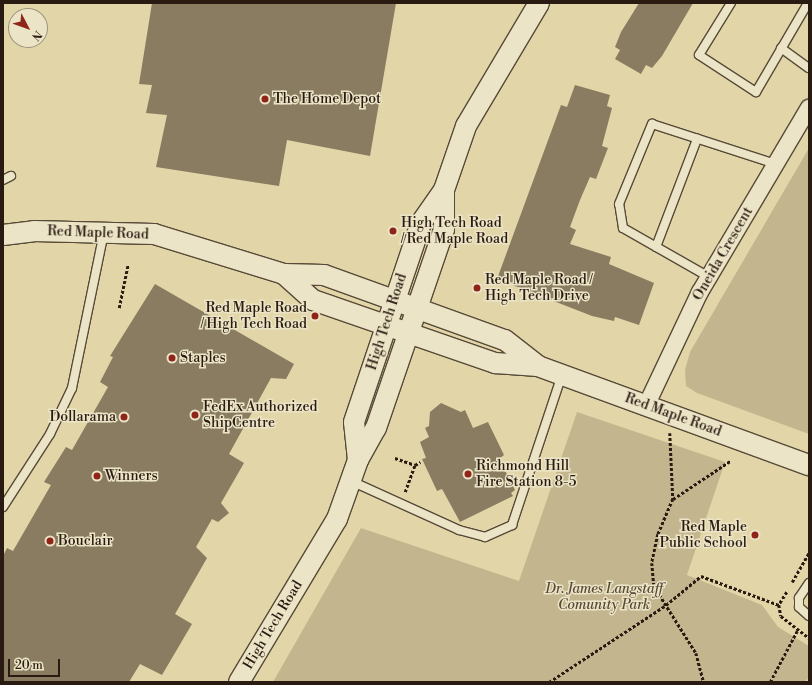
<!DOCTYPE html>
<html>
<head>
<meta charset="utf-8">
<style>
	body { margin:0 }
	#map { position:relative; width:812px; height:685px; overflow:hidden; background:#e2d6a8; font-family:"Libre Bodoni",serif }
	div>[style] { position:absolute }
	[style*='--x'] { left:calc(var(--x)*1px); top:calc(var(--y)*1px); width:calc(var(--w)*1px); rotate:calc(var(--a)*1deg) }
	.green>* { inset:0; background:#c3b68e }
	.building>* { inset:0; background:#897c60 }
	.path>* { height:2.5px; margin-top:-1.25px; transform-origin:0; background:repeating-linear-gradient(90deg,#291b12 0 3px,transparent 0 5px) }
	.roads { filter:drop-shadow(1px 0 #574a38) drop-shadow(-1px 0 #574a38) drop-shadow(0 1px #574a38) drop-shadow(0 -1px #574a38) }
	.service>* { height:8px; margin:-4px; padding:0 4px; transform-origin:4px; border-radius:4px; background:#ece4c6 }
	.minor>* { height:16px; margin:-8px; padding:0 8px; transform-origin:8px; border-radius:8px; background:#ece4c6 }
	.tertiary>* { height:20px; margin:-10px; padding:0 10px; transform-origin:10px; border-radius:10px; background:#ece4c6 }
	.dots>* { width:11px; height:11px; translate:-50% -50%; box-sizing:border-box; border:2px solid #ece4c6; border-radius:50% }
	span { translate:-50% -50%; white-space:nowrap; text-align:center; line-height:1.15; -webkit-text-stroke:3px #ece4c6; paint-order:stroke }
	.poi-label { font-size:14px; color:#291b12 }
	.left { translate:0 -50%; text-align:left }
	.right { translate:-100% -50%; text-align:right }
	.street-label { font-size:14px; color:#291b12 }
	.park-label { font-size:14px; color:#574a37; font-style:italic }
	.frame { position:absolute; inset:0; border:4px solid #291b12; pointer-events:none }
	.north { position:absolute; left:8px; top:8px; width:40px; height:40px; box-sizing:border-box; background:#ece4c6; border:1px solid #9e947e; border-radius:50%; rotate:131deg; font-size:11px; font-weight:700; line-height:16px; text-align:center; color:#291b12 }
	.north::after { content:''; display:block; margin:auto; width:14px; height:18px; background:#8f2418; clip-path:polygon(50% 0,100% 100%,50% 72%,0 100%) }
	.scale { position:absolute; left:8px; top:659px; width:52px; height:18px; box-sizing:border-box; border:2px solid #291b12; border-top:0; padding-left:5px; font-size:12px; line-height:14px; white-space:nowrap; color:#291b12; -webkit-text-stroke:3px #ece4c6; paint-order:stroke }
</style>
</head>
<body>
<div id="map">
	<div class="green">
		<div style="clip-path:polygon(809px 148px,809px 434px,697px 393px,686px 386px,685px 370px,690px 352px)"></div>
		<div style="clip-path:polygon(577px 412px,725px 462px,687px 575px,762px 605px,778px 627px,809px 646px,809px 678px,804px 682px,273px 682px,361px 528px,519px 581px)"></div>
	</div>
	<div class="building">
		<div style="clip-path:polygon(152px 3px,396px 3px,370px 156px,287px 140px,279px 186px,156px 167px,167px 115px,146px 113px,152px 85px,139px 84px)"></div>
		<div style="clip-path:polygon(639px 3px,693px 3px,662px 56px,652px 68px,646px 65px,641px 74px,615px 59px,620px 50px,615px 47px,621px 32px)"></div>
		<div style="clip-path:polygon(575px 85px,610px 95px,607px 106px,612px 108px,602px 146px,608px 148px,596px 179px,590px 177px,580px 200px,570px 227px,576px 230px,570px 244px,611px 257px,609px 264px,654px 283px,639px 325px,615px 317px,614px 321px,592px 316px,497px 279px,561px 105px,567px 107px)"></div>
		<div style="clip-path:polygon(155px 284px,294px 364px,286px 379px,271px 378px,229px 454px,244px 463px,221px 503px,229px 513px,218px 522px,212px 519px,196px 547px,207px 558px,175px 614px,192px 624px,162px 675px,140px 664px,129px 682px,3px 682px,3px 556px,7px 548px,13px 551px,51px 485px,44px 482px,66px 447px,72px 450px,108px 387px,100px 382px,113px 357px,110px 356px)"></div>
		<div style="clip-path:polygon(441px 403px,461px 412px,465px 410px,473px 428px,488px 422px,504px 455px,499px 459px,515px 490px,511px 493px,513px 496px,460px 522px,442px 489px,437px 491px,422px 459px,426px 458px,420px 442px,429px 437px,425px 428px,429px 426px,430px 412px)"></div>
	</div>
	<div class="path">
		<div style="--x:119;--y:308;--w:45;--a:-78.4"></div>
		<div style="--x:670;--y:433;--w:66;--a:87.4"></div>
		<div style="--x:673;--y:499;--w:38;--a:113"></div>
		<div style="--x:658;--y:534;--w:30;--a:102"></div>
		<div style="--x:652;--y:563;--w:23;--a:85"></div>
		<div style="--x:654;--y:586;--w:79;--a:57.9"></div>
		<div style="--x:696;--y:653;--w:30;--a:75"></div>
		<div style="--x:395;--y:458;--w:21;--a:19"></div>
		<div style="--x:405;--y:492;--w:29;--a:-70"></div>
		<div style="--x:415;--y:465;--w:6;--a:-31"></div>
		<div style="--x:673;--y:499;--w:69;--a:-33.7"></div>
		<div style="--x:792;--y:582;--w:34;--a:-60"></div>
		<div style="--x:787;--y:592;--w:15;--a:122"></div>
		<div style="--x:779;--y:605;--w:11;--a:80"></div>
		<div style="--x:781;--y:616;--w:36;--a:38"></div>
		<div style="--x:549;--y:682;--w:140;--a:-33.3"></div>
		<div style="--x:666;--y:605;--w:45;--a:-39.6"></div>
		<div style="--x:701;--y:576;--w:83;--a:20.4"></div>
		<div style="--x:770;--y:682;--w:58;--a:-62.1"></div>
	</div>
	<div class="roads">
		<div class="service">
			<div style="--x:731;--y:3;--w:61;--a:121.6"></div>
			<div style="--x:699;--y:55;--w:68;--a:33"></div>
			<div style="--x:756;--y:92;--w:103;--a:-59.7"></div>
			<div style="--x:781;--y:48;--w:34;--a:36"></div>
			<div style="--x:3;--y:180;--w:9;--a:-27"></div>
			<div style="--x:656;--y:247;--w:116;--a:-69.2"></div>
			<div style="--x:709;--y:277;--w:99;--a:-150.3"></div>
			<div style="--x:623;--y:228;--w:24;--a:-99"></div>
			<div style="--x:619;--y:204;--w:87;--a:-67.6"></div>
			<div style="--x:652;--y:124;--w:130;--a:17.9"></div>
			<div style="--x:351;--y:481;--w:119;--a:24.4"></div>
			<div style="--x:459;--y:530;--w:27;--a:15"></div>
			<div style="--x:485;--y:537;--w:30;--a:-24"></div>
			<div style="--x:512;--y:525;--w:158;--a:-71.6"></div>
			<div style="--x:3;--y:507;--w:87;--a:-57.2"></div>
			<div style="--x:50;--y:434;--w:51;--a:-64.4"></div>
			<div style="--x:72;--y:388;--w:159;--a:-78.4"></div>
			<div style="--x:809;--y:583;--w:18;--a:124"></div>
			<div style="--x:799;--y:598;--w:9;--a:90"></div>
			<div style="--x:799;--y:607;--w:13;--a:42"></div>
		</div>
		<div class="minor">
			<div style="--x:646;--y:406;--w:126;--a:-64.7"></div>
			<div style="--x:700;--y:292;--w:214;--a:-59.4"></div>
		</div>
		<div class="tertiary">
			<div style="--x:3;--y:235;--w:31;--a:-7"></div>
			<div style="--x:34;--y:231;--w:120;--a:1.4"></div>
			<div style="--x:154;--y:234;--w:136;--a:17.1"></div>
			<div style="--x:284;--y:274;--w:40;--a:1.4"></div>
			<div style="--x:324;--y:275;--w:192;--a:19.8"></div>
			<div style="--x:505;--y:340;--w:42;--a:38.2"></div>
			<div style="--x:284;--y:274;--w:39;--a:42"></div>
			<div style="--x:313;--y:300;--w:193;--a:19.1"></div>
			<div style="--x:495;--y:363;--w:43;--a:4"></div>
			<div style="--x:538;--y:366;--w:289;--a:20.1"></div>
			<div style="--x:358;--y:460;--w:38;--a:-96"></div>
			<div style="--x:354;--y:422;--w:210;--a:-71.4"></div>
			<div style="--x:421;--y:223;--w:40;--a:-55.1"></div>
			<div style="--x:444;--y:190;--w:68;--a:-71"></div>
			<div style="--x:466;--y:126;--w:143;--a:-59.3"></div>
			<div style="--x:239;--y:682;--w:190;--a:-59"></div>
			<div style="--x:337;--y:519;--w:63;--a:-70.4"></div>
			<div style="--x:358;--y:460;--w:37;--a:-61"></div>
			<div style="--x:376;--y:428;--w:210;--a:-71.1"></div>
			<div style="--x:444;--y:229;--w:39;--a:-90"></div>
		</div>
	</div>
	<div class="dots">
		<div style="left:265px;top:99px;background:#8f2418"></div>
		<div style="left:393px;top:231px;background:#8f2418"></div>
		<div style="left:477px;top:288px;background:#8f2418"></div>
		<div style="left:315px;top:316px;background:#8f2418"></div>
		<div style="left:172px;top:358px;background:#8f2418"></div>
		<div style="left:195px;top:415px;background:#8f2418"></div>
		<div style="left:124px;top:417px;background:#8f2418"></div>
		<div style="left:468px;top:474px;background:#8f2418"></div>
		<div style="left:97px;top:476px;background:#8f2418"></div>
		<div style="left:755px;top:535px;background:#8f2418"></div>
		<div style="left:50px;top:541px;background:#8f2418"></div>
	</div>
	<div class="poi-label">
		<span class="left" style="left:273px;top:99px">The Home Depot</span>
		<span class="left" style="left:401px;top:231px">High Tech Road<br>/ Red Maple Road</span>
		<span class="left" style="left:485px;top:288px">Red Maple Road /<br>High Tech Drive</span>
		<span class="right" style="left:307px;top:316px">Red Maple Road<br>/ High Tech Road</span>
		<span class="left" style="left:180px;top:358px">Staples</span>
		<span class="left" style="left:203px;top:415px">FedEx Authorized<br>ShipCentre</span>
		<span class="right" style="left:116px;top:417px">Dollarama</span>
		<span class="left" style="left:476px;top:474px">Richmond Hill<br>Fire Station 8-5</span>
		<span class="left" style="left:105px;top:476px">Winners</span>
		<span class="right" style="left:747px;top:535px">Red Maple<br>Public School</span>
		<span class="left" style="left:58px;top:541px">Bouclair</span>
	</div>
	<div class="street-label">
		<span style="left:98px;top:233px;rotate:2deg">Red Maple Road</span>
		<span style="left:723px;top:254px;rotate:-60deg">Oneida Crescent</span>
		<span style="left:387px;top:322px;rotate:-72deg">High Tech Road</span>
		<span style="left:673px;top:415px;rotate:20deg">Red Maple Road</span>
		<span style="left:273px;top:625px;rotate:-59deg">High Tech Road</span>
	</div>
	<div class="park-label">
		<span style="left:604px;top:597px">Dr. James Langstaff<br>Comunity Park</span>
	</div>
	<div class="frame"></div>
	<div class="north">N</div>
	<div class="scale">20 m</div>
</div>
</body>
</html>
